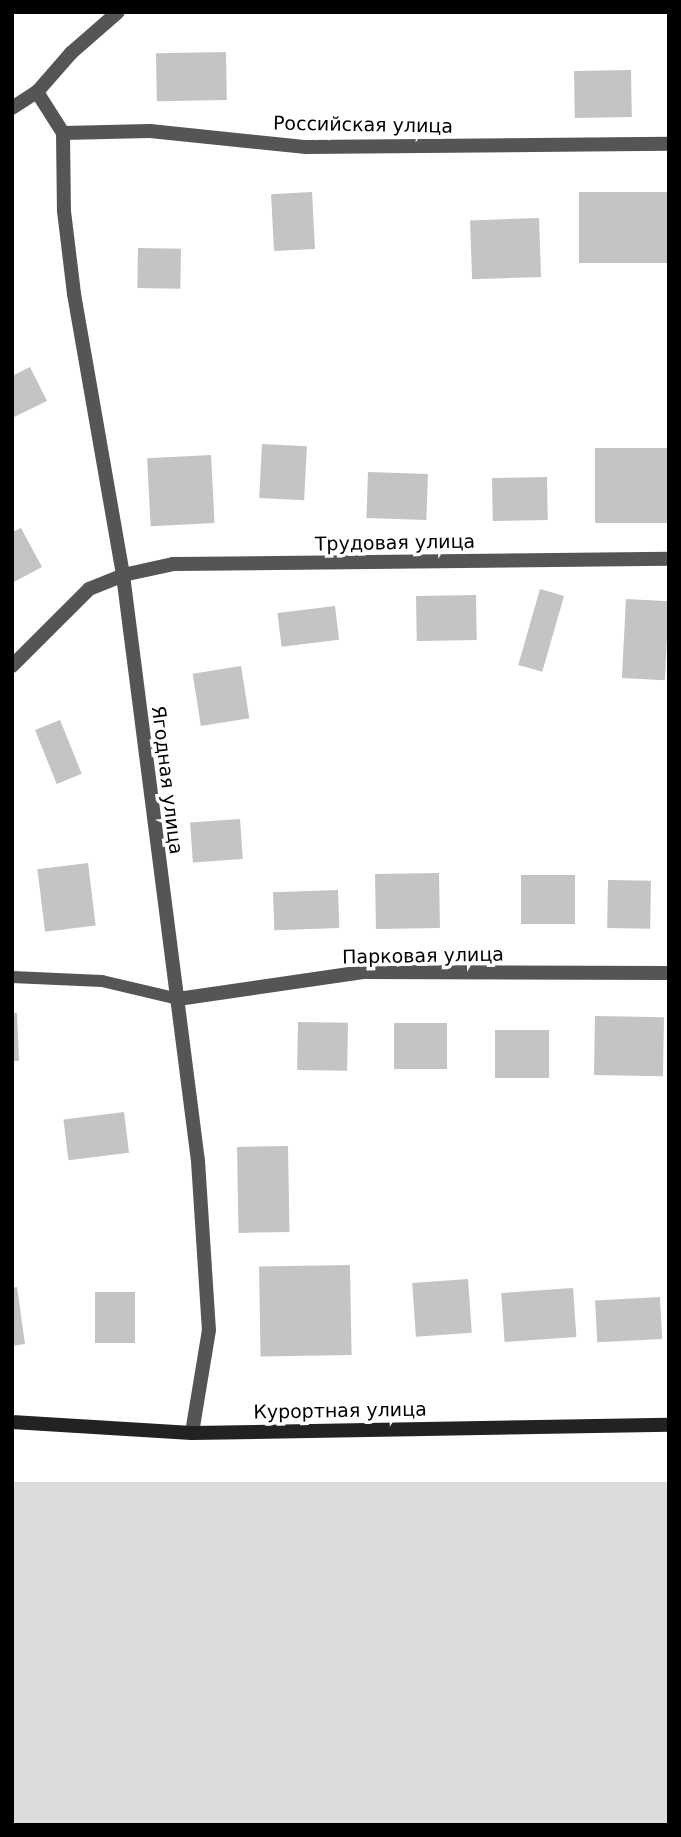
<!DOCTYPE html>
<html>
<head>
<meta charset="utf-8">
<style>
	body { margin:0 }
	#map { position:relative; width:681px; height:1837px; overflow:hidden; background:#fff; font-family:"DejaVu Sans",sans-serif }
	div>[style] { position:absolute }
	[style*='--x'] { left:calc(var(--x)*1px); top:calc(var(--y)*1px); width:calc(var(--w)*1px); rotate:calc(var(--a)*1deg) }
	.green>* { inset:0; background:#dcdcdc; transform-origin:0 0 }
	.building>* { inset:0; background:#c4c4c4; transform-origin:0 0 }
	.lane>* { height:12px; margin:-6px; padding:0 6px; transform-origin:6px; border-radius:6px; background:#555 }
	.street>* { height:14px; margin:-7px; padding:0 7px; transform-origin:7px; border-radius:7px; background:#555 }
	.secondary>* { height:14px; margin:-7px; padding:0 7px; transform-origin:7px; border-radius:7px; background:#222 }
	span { translate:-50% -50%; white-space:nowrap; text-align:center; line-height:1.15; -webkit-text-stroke:7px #fff; paint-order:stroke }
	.street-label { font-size:19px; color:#000 }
	.frame { position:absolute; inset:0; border:14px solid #000; pointer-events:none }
</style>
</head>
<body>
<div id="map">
	<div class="green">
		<div style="left:669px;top:1482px;width:343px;height:657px;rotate:90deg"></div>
	</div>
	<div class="building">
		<div style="left:226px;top:52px;width:48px;height:70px;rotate:89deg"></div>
		<div style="left:631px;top:70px;width:47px;height:57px;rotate:89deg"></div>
		<div style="left:312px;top:192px;width:57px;height:41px;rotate:87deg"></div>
		<div style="left:668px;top:192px;width:71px;height:89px;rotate:90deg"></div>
		<div style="left:539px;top:218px;width:59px;height:69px;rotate:88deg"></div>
		<div style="left:138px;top:248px;width:43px;height:40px;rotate:1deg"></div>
		<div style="clip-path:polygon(30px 367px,47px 401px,12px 418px,12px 376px)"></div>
		<div style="left:262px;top:444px;width:45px;height:54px;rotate:3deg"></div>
		<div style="left:669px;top:448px;width:75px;height:74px;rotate:90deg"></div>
		<div style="left:211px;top:455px;width:68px;height:64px;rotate:87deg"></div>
		<div style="left:368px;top:472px;width:60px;height:46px;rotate:2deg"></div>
		<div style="left:547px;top:477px;width:43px;height:55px;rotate:89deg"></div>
		<div style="clip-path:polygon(21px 528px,42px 567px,12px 583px,12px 532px)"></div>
		<div style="left:540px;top:589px;width:25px;height:79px;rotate:16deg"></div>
		<div style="left:476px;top:595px;width:45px;height:60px;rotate:89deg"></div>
		<div style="left:626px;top:599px;width:43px;height:79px;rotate:3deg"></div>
		<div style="left:335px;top:606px;width:34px;height:58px;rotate:83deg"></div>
		<div style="left:241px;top:666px;width:53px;height:49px;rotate:81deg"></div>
		<div style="left:60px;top:720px;width:58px;height:27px;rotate:68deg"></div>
		<div style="left:240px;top:819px;width:40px;height:50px;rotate:86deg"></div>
		<div style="left:88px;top:863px;width:63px;height:51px;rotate:83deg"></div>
		<div style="left:439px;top:873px;width:55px;height:64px;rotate:89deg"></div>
		<div style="left:521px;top:875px;width:54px;height:49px"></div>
		<div style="left:608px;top:880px;width:43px;height:48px;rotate:1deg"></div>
		<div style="left:338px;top:890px;width:38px;height:65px;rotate:88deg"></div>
		<div style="clip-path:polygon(12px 1013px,17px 1013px,19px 1061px,12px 1061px)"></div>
		<div style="left:595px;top:1016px;width:69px;height:59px;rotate:1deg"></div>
		<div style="left:298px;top:1022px;width:50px;height:48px;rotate:1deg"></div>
		<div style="left:394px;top:1023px;width:53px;height:46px"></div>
		<div style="left:495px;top:1030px;width:54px;height:48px"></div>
		<div style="left:124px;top:1112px;width:41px;height:61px;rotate:83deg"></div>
		<div style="left:288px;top:1146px;width:86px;height:51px;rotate:89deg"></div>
		<div style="left:350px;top:1265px;width:90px;height:91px;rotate:89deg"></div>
		<div style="left:468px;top:1279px;width:54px;height:56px;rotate:86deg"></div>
		<div style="clip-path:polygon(17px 1287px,25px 1344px,12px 1346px,12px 1288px)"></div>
		<div style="left:573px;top:1288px;width:49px;height:72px;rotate:86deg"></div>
		<div style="left:135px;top:1292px;width:51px;height:40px;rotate:90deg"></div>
		<div style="left:660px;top:1297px;width:42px;height:65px;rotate:87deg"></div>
	</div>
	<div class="lane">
		<div style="--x:12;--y:977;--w:90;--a:2.5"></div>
		<div style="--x:102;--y:981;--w:78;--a:13.3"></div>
	</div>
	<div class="street">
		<div style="--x:37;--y:92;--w:49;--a:57.6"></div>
		<div style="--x:63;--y:133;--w:87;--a:-1.3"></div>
		<div style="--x:150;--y:131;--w:157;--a:5.9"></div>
		<div style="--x:306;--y:147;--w:363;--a:-0.5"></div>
		<div style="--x:12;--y:108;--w:30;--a:-33"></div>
		<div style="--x:37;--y:92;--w:52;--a:-48.9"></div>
		<div style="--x:71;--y:53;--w:62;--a:-41.1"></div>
		<div style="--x:63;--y:133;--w:78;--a:89.3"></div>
		<div style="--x:64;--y:211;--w:84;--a:83.1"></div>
		<div style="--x:74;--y:294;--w:285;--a:80.1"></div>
		<div style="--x:123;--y:575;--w:591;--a:82.71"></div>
		<div style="--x:198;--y:1161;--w:169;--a:86.3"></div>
		<div style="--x:209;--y:1330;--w:104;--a:99.4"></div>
		<div style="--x:12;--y:666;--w:109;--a:-45"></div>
		<div style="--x:89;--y:589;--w:37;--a:-22"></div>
		<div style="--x:123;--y:575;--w:51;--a:-12.4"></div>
		<div style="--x:173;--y:564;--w:496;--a:-0.6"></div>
		<div style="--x:178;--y:999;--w:187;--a:-8.3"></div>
		<div style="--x:363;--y:972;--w:306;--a:0.2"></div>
	</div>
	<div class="secondary">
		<div style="--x:12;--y:1422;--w:180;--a:3.5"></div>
		<div style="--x:192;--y:1433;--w:477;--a:-1"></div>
	</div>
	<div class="street-label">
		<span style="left:363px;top:125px;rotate:1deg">Российская улица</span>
		<span style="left:395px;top:543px;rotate:-1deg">Трудовая улица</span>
		<span style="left:167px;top:780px;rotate:83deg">Ягодная улица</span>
		<span style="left:423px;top:956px;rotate:-1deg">Парковая улица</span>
		<span style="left:340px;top:1411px;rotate:-1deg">Курортная улица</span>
	</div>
	<div class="frame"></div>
</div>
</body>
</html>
